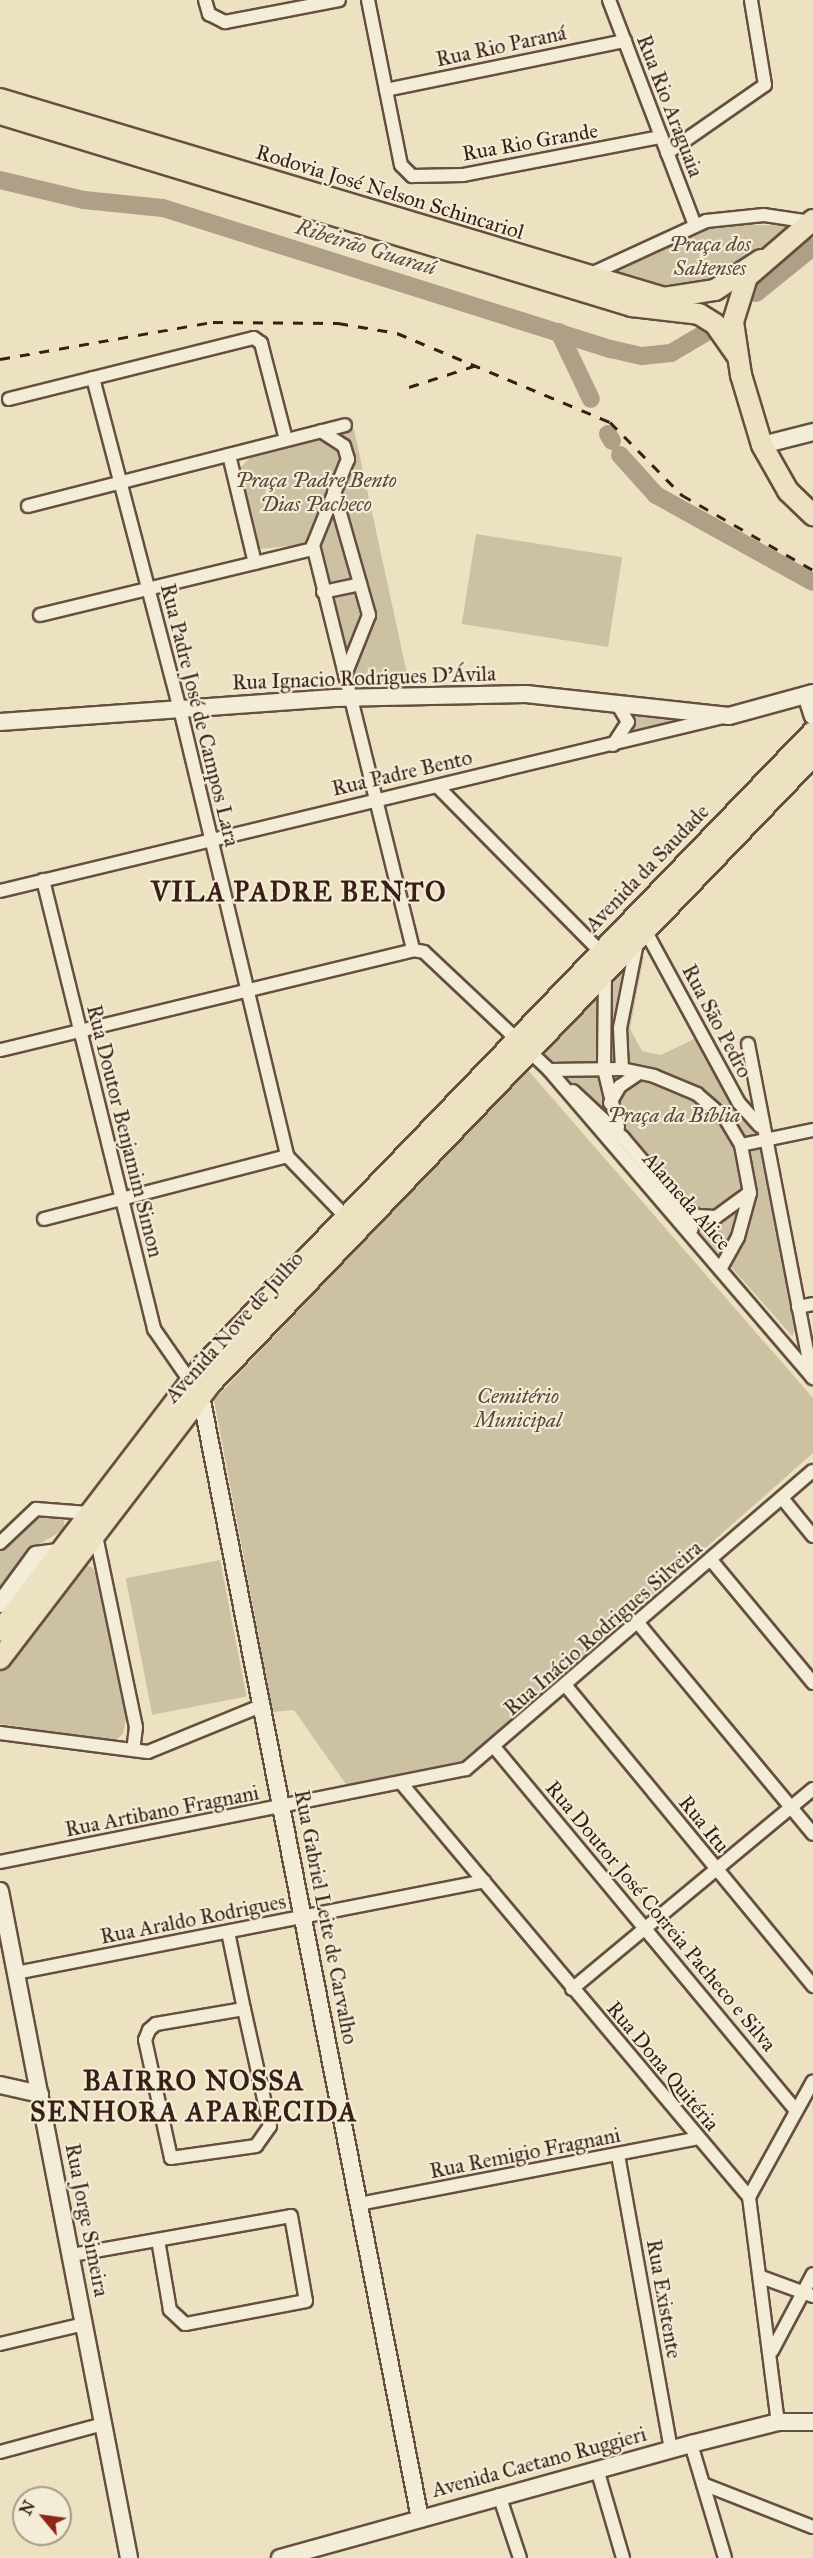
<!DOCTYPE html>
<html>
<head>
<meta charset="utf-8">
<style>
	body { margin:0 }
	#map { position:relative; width:813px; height:2558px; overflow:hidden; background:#ece2c1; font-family:"IM FELL Great Primer",serif }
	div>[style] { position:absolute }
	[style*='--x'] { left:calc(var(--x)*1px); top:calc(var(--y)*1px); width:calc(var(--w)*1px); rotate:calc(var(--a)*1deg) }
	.green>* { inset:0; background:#cdc1a4; transform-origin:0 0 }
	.river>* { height:18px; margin:-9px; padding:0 9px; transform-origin:9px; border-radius:9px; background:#af9f87 }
	.roads { filter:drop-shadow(2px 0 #654f40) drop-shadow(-2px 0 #654f40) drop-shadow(0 2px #654f40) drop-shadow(0 -2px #654f40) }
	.street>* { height:12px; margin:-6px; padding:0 6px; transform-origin:6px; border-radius:6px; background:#f3ecd7 }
	.secondary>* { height:16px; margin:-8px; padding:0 8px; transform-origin:8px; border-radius:8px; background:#f3ecd7 }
	.primary>* { height:20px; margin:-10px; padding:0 10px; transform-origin:10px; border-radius:10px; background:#ece2c1 }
	.rail>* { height:3px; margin-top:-1.5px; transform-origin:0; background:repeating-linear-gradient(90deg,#381e15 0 10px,transparent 0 20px) }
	span { translate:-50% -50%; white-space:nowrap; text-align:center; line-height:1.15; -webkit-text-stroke:4.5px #f3ecd7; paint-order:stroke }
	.street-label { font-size:21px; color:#381e15 }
	.park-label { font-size:21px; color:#5d4739; font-style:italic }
	.water-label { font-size:22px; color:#624b3d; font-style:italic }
	.district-label { font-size:27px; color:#381e15; font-weight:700; letter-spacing:1.5px }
	.north { position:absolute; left:12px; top:2486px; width:60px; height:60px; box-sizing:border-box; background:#f3ecd7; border:2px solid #a89a89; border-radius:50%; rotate:299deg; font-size:16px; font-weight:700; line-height:24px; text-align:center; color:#381e15 }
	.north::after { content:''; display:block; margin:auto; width:21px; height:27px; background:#8f2418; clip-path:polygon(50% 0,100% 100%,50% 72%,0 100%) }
</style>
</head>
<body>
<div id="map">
	<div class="green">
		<div style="clip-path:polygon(719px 224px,798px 226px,734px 274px,682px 292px,605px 276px)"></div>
		<div style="clip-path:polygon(354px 429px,409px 683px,354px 684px,319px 543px,259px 549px,240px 468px,250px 458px)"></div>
		<div style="left:476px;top:534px;width:148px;height:91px;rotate:9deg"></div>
		<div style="clip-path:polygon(634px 712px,688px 720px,634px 736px)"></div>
		<div style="clip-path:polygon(629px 956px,644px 956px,630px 1029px,642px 1051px,661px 1055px,696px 1038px,750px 1125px,761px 1153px,796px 1329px,792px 1336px,542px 1053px)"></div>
		<div style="clip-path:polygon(527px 1069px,813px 1398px,813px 1453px,463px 1762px,348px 1787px,294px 1710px,273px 1712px,214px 1400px)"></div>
		<div style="clip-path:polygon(33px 1514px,63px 1515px,65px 1529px,31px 1549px,0 1595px,0 1547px)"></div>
		<div style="left:220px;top:1560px;width:139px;height:96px;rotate:79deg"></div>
		<div style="clip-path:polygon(80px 1565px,92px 1567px,100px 1582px,126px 1719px,123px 1734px,114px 1741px,0 1724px,0 1672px)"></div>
	</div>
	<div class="river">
		<div style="--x:0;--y:180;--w:86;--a:13.4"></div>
		<div style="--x:84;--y:200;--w:79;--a:5.8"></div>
		<div style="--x:163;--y:208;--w:470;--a:17.5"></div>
		<div style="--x:611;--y:349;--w:32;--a:13"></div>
		<div style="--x:642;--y:356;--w:29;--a:-6"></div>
		<div style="--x:671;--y:353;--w:45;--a:-30.5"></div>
		<div style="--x:756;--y:293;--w:73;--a:-38.9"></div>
		<div style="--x:559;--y:332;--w:74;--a:64.5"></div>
		<div style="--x:608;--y:434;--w:8;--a:60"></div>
		<div style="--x:620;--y:455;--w:54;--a:48"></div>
		<div style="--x:656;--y:495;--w:179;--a:29"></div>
	</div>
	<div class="roads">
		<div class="street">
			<div style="--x:205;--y:0;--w:15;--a:74"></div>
			<div style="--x:209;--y:14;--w:18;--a:27"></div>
			<div style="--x:225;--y:22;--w:116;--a:-10.9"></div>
			<div style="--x:368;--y:0;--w:168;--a:78.7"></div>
			<div style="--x:401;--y:165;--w:16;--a:45"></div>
			<div style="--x:412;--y:176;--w:51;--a:-1.1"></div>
			<div style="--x:463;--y:175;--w:202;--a:-10.9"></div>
			<div style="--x:609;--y:0;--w:241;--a:69.1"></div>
			<div style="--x:386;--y:90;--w:244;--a:-11.6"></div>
			<div style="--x:667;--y:153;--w:119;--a:-34.8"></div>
			<div style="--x:765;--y:85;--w:86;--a:-99.4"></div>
			<div style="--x:591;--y:274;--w:127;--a:-24.7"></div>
			<div style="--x:706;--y:221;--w:58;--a:-5.9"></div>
			<div style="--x:764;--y:215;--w:48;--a:8.5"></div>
			<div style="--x:93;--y:378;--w:342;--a:75.3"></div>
			<div style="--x:180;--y:709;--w:460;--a:76.5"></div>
			<div style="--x:287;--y:1156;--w:83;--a:46"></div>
			<div style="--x:9;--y:399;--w:252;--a:-14"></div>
			<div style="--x:254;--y:338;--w:9;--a:36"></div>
			<div style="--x:261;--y:343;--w:100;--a:75.5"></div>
			<div style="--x:321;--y:431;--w:27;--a:33"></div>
			<div style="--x:344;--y:446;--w:14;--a:73"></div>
			<div style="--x:348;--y:459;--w:93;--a:112.1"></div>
			<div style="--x:313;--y:545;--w:417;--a:76.1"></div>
			<div style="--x:229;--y:455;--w:111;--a:76.5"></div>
			<div style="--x:334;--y:492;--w:128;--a:74.1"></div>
			<div style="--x:369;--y:615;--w:65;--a:111.8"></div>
			<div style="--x:28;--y:506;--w:327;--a:-14.3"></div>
			<div style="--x:323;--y:592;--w:38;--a:-12"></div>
			<div style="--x:40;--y:615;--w:281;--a:-13.6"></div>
			<div style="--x:613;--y:745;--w:27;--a:-57"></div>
			<div style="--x:628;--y:722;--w:21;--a:-121"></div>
			<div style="--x:439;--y:788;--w:229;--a:45.4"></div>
			<div style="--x:43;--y:880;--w:463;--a:76.1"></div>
			<div style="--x:154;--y:1329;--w:63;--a:55.3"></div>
			<div style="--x:0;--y:891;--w:740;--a:-13.53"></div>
			<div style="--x:645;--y:930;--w:197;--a:61.5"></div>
			<div style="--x:739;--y:1103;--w:31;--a:48"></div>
			<div style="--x:605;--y:972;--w:97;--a:90.6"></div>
			<div style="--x:604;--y:1069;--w:60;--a:76.4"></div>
			<div style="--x:748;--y:1044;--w:339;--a:79.1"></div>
			<div style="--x:1;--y:1050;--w:424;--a:-13.6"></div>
			<div style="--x:413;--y:950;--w:11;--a:10"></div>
			<div style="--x:424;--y:952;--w:172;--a:43.3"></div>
			<div style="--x:549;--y:1070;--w:406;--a:49.4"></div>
			<div style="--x:622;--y:1069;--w:41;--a:-92.8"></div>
			<div style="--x:620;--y:1028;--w:87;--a:-78.7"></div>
			<div style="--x:549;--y:1070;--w:73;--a:-0.8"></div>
			<div style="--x:622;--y:1069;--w:33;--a:12"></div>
			<div style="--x:654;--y:1076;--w:47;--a:22.7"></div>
			<div style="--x:697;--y:1094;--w:37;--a:41"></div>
			<div style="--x:725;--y:1118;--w:31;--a:59"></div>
			<div style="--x:741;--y:1145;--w:49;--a:79.4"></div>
			<div style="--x:750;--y:1193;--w:46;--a:105.3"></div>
			<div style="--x:738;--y:1237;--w:37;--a:119"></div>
			<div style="--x:573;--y:1091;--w:69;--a:43.2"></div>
			<div style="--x:623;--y:1138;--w:87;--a:49.7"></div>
			<div style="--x:679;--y:1204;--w:28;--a:63"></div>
			<div style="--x:610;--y:1103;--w:20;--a:-60"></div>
			<div style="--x:620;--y:1086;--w:23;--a:-34"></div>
			<div style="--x:741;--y:1145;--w:74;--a:-11.8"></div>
			<div style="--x:682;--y:1206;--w:18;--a:34"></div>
			<div style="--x:697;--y:1216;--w:19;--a:3"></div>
			<div style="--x:716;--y:1217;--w:41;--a:-36"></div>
			<div style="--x:44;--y:1219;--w:251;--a:-14.5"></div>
			<div style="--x:798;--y:1307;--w:15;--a:-11"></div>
			<div style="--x:782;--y:1498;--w:49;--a:50.8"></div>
			<div style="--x:95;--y:1531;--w:200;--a:78.2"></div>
			<div style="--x:136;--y:1727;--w:23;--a:97"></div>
			<div style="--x:0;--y:1543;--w:50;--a:-43.4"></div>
			<div style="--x:36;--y:1509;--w:52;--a:4.4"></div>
			<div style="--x:711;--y:1560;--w:160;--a:50.3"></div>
			<div style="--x:638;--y:1623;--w:274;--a:50.3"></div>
			<div style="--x:566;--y:1686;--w:389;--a:50.5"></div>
			<div style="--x:0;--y:1733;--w:149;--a:7.3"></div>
			<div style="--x:148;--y:1752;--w:122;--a:-22.2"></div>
			<div style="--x:495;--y:1748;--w:471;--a:50.3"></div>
			<div style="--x:402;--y:1784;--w:539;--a:49.96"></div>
			<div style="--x:749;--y:2197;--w:227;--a:82.7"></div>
			<div style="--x:0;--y:1862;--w:475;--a:-11.3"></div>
			<div style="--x:466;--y:1769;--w:457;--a:-40.7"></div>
			<div style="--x:228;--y:1932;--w:79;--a:78.3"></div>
			<div style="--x:244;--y:2009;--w:120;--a:77.5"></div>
			<div style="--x:270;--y:2126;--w:24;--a:125"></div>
			<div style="--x:256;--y:2146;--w:86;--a:172"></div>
			<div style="--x:171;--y:2158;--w:121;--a:-102.4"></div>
			<div style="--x:145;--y:2040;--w:11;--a:-68"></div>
			<div style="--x:149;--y:2030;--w:9;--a:-41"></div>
			<div style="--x:156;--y:2024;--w:89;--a:-9.7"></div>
			<div style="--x:16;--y:1973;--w:477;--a:-11.1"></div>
			<div style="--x:572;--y:1989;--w:313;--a:-39.7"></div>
			<div style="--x:618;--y:2155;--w:299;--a:79.8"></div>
			<div style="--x:749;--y:2197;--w:132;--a:-61.1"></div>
			<div style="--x:359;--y:2204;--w:345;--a:-11"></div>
			<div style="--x:72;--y:2255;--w:222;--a:-10.1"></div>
			<div style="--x:291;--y:2216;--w:86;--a:80"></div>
			<div style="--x:306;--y:2301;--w:123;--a:169.2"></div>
			<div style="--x:185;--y:2324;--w:21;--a:-137"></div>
			<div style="--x:170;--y:2310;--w:71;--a:-99.7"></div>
			<div style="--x:761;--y:2277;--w:55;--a:20.1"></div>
			<div style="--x:0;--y:2344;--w:86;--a:-13.4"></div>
			<div style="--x:772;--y:2351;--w:87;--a:-62"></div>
			<div style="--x:691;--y:2444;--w:119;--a:73.4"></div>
			<div style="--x:0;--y:2452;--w:107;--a:-15.2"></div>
			<div style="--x:597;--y:2469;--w:93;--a:73.7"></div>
			<div style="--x:703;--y:2484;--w:118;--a:21.4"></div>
			<div style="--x:499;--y:2495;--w:66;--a:71.6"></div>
		</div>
		<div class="secondary">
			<div style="--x:762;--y:445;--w:53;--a:-14.3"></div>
			<div style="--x:806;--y:695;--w:22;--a:72"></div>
			<div style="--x:0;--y:722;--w:335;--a:-4.1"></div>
			<div style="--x:334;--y:698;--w:192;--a:-1.2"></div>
			<div style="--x:526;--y:694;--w:204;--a:6.2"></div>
			<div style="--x:729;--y:716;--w:87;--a:-15.3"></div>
			<div style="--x:201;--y:1396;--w:1143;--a:78.96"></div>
			<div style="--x:0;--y:1604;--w:61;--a:-53.7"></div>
			<div style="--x:36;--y:1555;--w:22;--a:-8"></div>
			<div style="--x:0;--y:1891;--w:679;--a:79.05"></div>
			<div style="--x:0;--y:2085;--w:41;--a:12.7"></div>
			<div style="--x:280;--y:2558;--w:427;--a:-15.5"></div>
			<div style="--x:691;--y:2444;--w:90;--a:-14.2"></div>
			<div style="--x:778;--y:2422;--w:35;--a:0"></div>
		</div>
		<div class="primary">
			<div style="--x:0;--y:99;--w:693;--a:16.68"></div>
			<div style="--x:664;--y:298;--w:52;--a:-8.9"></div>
			<div style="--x:715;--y:290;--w:55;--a:-33.1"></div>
			<div style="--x:0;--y:114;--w:661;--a:16.9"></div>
			<div style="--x:632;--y:306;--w:67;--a:6.8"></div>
			<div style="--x:699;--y:314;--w:19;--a:32"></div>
			<div style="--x:715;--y:324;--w:37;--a:55"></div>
			<div style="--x:813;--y:220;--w:87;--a:139.2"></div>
			<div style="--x:747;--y:277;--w:47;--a:107.3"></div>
			<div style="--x:733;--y:322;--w:54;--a:81.4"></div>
			<div style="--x:741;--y:375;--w:73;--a:73.3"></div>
			<div style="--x:762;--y:445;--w:53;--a:60.5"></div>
			<div style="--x:788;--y:491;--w:35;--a:44"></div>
			<div style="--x:0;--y:1631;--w:332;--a:-52.6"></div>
			<div style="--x:202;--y:1367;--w:881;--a:-46.1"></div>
			<div style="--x:0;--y:1659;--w:349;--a:-52.6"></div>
			<div style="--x:212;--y:1382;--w:868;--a:-46.17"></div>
		</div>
	</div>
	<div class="rail">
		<div style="--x:0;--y:359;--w:216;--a:-9.9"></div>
		<div style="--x:213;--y:322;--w:125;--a:0.5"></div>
		<div style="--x:338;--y:323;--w:60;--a:9.6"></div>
		<div style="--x:397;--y:333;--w:231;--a:22.7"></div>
		<div style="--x:610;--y:422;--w:103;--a:45.4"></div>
		<div style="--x:682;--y:495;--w:151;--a:29.8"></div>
		<div style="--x:409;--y:387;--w:71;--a:-17.9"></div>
	</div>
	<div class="street-label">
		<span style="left:501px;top:46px;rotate:-12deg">Rua Rio Paraná</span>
		<span style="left:670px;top:106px;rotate:69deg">Rua Rio Araguaia</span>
		<span style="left:530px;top:142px;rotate:-10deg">Rua Rio Grande</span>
		<span style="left:390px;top:192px;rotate:17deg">Rodovia José Nelson Schincariol</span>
		<span style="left:364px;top:678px;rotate:-2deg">Rua Ignacio Rodrigues D'Ávila</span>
		<span style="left:200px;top:715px;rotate:76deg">Rua Padre José de Campos Lara</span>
		<span style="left:402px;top:773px;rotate:-13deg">Rua Padre Bento</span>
		<span style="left:647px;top:868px;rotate:-46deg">Avenida da Saudade</span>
		<span style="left:717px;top:1021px;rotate:62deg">Rua São Pedro</span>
		<span style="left:125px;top:1131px;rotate:76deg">Rua Doutor Benjamim Simon</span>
		<span style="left:687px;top:1201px;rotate:49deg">Alameda Alice</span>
		<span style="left:234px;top:1327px;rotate:-48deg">Avenida Nove de Julho</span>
		<span style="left:603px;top:1628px;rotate:-41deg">Rua Inácio Rodrigues Silveira</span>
		<span style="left:162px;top:1811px;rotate:-11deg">Rua Artibano Fragnani</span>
		<span style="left:704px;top:1824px;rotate:51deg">Rua Itu</span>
		<span style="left:661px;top:1916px;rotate:50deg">Rua Doutor José Correia Pacheco e Silva</span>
		<span style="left:326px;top:1917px;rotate:79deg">Rua Gabriel Leite de Carvalho</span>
		<span style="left:193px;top:1919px;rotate:-11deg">Rua Araldo Rodrigues</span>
		<span style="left:663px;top:2066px;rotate:50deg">Rua Dona Quitéria</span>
		<span style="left:525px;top:2153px;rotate:-11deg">Rua Remigio Fragnani</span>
		<span style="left:87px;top:2220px;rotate:79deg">Rua Jorge Simeira</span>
		<span style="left:664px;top:2299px;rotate:80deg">Rua Existente</span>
		<span style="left:539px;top:2462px;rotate:-15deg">Avenida Caetano Ruggieri</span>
	</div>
	<div class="park-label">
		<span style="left:710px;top:256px">Praça dos<br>Saltenses</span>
		<span style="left:316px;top:492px">Praça Padre Bento<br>Dias Pacheco</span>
		<span style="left:674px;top:1115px">Praça da Bíblia</span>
		<span style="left:518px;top:1408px">Cemitério<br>Municipal</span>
	</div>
	<div class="water-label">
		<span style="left:366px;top:247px;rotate:17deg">Ribeirão Guaraú</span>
	</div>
	<div class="district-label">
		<span style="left:299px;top:892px">VILA PADRE BENTO</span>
		<span style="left:194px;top:2096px">BAIRRO NOSSA<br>SENHORA APARECIDA</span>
	</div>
	<div class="north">N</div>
</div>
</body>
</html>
